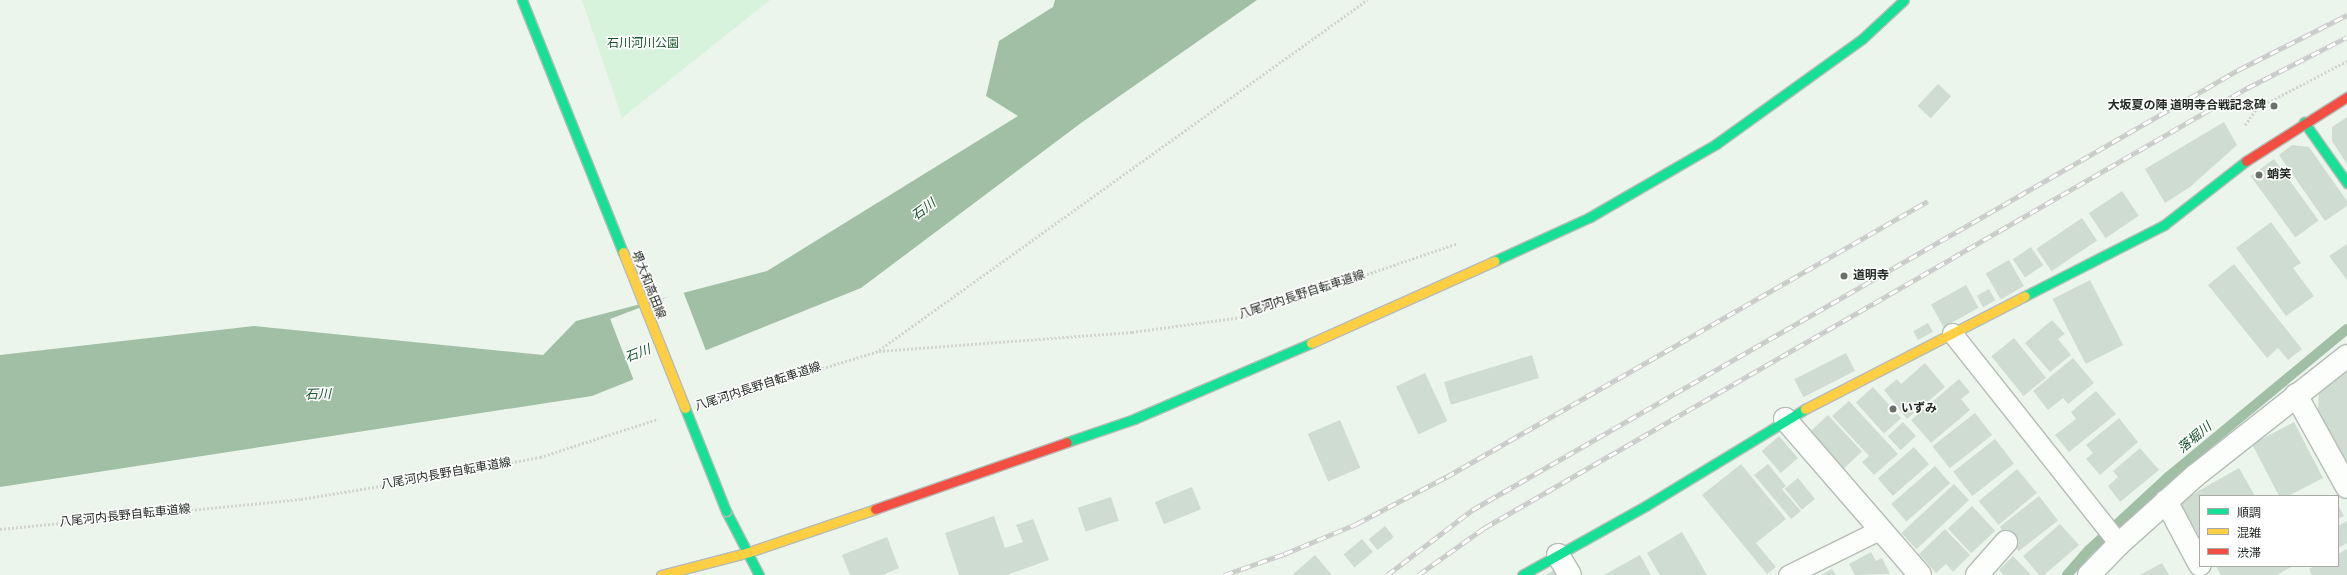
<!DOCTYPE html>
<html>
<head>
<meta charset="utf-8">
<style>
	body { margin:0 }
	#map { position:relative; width:2347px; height:575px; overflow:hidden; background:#ebf5ec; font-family:Rubik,"Noto Sans JP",sans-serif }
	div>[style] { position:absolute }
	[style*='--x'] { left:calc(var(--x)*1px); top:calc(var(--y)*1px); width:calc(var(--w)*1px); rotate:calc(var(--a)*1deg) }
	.green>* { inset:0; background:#d8f3dc }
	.water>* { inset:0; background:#a0bfa5 }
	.pier>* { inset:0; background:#ebf5ec; transform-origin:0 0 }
	.stream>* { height:10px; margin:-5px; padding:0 5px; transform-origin:5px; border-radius:5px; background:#a0bfa5 }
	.building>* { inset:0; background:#cfdcd1; transform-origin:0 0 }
	.path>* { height:2.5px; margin-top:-1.25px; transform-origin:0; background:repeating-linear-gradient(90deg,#d2d4d2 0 2px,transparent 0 4px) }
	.roads { filter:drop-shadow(1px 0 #b5bcb6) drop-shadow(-1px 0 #b5bcb6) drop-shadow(0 1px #b5bcb6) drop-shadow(0 -1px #b5bcb6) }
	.lane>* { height:19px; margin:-9.5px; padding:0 9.5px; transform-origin:9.5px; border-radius:9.5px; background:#fcfefc }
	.street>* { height:22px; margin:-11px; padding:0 11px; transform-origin:11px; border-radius:11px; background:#fcfefc }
	.fast>* { height:9px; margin:-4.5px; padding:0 4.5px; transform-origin:4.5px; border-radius:4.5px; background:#16e098 }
	.slow>* { height:9px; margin:-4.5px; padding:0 4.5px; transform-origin:4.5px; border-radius:4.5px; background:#ffcf43 }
	.jam>* { height:9px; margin:-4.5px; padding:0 4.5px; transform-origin:4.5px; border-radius:4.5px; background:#f24e42 }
	.rail>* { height:4.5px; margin-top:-2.25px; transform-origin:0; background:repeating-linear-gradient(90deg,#fff 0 9px,#c8cbc9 0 18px); box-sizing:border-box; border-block:1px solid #c8cbc9 }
	.bridges { filter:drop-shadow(1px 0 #b5bcb6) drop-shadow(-1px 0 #b5bcb6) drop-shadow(0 1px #b5bcb6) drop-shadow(0 -1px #b5bcb6) }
	.fast-bridge>* { height:9px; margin:-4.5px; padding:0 4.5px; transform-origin:4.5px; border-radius:4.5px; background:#16e098 }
	.slow-bridge>* { height:9px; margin:-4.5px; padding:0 4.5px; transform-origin:4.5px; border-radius:4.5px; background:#ffcf43 }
	.dots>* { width:11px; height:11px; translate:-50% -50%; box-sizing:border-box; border:2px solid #fff; border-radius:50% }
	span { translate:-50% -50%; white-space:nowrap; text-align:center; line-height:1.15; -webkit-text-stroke:3px #fff; paint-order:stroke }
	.park-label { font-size:12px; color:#19562b }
	.poi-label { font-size:12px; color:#232a24; font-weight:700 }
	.right { translate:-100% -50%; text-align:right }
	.left { translate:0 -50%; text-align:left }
	.street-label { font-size:12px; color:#232a24 }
	.water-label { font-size:13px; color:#165329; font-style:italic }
	.legend { position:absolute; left:2199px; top:495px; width:140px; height:72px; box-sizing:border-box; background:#fff; border:1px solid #a7aaa7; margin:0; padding:5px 7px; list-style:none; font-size:12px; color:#232a24 }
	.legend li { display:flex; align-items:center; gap:8px; height:20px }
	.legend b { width:20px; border:1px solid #a7aaa7 }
</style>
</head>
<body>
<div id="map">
	<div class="green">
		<div style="clip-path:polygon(582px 0,770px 0,622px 118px)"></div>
	</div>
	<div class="water">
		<div style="clip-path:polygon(1055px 0,1257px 0,1081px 123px,861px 288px,592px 396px,0 487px,0 355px,254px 326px,543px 355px,576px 321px,767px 271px,1018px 116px,986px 96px,999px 41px,1053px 7px)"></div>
	</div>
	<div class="pier">
		<div style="left:683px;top:291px;width:66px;height:78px;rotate:69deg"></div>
	</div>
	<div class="stream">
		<div style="--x:2067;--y:575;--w:33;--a:-49"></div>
		<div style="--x:2089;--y:550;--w:108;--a:-42.7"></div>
		<div style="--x:2168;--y:477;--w:232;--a:-39.6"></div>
	</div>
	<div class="building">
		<div style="left:1938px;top:84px;width:18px;height:30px;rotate:43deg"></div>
		<div style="clip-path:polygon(2347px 117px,2347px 164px,2332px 141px,2332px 127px)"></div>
		<div style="clip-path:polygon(2224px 122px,2237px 145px,2190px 187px,2165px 203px,2145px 169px)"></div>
		<div style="clip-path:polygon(2292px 145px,2309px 147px,2347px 201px,2347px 206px,2325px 221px,2279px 155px)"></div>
		<div style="left:2274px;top:159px;width:76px;height:29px;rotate:54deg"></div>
		<div style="left:2122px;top:191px;width:30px;height:40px;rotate:56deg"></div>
		<div style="left:2082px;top:218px;width:27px;height:55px;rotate:56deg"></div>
		<div style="clip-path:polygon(2271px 222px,2301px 263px,2293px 268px,2314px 296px,2286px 316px,2236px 248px)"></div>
		<div style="clip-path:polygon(2347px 244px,2347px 280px,2329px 256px)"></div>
		<div style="left:2031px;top:247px;width:22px;height:22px;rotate:56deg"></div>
		<div style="left:2009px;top:260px;width:30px;height:27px;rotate:60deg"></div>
		<div style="clip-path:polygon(2234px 264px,2302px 349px,2288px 360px,2278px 348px,2267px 358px,2208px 285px)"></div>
		<div style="left:2090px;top:280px;width:73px;height:42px;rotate:63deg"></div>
		<div style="left:1966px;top:285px;width:26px;height:40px;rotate:61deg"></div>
		<div style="left:1989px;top:289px;width:13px;height:14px;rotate:61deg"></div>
		<div style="clip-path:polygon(2052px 320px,2065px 334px,2058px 339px,2071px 355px,2050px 372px,2025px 343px)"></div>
		<div style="left:1928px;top:323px;width:10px;height:17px;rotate:61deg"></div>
		<div style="left:2014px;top:338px;width:51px;height:29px;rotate:51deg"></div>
		<div style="left:1846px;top:353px;width:20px;height:58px;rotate:63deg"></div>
		<div style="left:1532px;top:355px;width:24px;height:92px;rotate:73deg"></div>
		<div style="clip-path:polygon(2073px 358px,2094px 383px,2068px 404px,2063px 398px,2048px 410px,2033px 391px)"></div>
		<div style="clip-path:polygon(1925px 363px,1945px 387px,1907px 419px,1884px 390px,1897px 379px,1901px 384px)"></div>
		<div style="clip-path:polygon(2347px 369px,2347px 462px,2344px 464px,2318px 410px,2319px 388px)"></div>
		<div style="left:1425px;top:373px;width:53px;height:32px;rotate:65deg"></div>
		<div style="clip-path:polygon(1959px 379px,1970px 392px,1961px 399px,1970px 410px,1931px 443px,1911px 420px)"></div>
		<div style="left:1873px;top:387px;width:42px;height:23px;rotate:48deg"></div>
		<div style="clip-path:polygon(2096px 391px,2116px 414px,2069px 452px,2055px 435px,2076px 419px,2071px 412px)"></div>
		<div style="clip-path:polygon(1849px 401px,1898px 454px,1874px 475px,1862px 462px,1869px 456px,1832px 416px)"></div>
		<div style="left:1975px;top:413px;width:28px;height:54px;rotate:52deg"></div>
		<div style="left:1828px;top:415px;width:50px;height:25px;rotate:47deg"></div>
		<div style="clip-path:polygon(2119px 418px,2138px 442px,2100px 475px,2086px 459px,2093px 453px,2086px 445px)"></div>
		<div style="left:1340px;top:420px;width:52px;height:35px;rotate:67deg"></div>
		<div style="left:1903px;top:422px;width:19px;height:21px;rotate:47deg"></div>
		<div style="clip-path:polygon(2294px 422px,2323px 478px,2288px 496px,2279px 496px,2252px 444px)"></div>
		<div style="left:1779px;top:436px;width:29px;height:23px;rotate:49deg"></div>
		<div style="left:1995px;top:439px;width:31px;height:53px;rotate:52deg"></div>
		<div style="left:1914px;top:447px;width:23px;height:48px;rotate:49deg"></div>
		<div style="clip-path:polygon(2140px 448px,2159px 470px,2120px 502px,2108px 486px,2118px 477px,2113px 471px)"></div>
		<div style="clip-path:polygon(1741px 464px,1786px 519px,1756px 543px,1776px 567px,1767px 574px,1702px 495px)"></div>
		<div style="clip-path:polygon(1768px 464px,1786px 486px,1782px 489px,1801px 511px,1791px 519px,1754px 475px)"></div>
		<div style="left:1935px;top:466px;width:23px;height:58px;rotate:49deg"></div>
		<div style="clip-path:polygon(2239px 468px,2255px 496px,2200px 496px,2200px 538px,2179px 502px)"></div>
		<div style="left:2017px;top:469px;width:31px;height:50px;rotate:50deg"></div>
		<div style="left:1798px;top:478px;width:27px;height:17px;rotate:51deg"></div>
		<div style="left:1954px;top:484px;width:22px;height:72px;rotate:47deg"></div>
		<div style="left:1192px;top:487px;width:24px;height:40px;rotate:68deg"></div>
		<div style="left:2039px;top:496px;width:31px;height:50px;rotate:52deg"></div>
		<div style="left:1111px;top:497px;width:25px;height:35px;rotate:72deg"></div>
		<div style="clip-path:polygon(2338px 505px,2344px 516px,2338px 519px)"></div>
		<div style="left:1972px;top:506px;width:34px;height:33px;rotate:47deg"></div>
		<div style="clip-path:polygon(994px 516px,1005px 548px,1023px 542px,1016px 525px,1033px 519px,1049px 560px,1007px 575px,959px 575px,945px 533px)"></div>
		<div style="clip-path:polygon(2347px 521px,2347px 543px,2338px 548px,2338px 526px)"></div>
		<div style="clip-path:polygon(2060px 524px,2079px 545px,2044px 575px,2039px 575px,2023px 556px)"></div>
		<div style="left:1385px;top:526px;width:14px;height:21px;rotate:51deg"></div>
		<div style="clip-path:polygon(1945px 529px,1970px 555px,1953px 572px,1946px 564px,1936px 573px,1919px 554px)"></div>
		<div style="clip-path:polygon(1682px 532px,1707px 575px,1660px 575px,1647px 553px)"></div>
		<div style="clip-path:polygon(887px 537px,899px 568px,883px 575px,850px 575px,842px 555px)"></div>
		<div style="left:1362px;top:539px;width:17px;height:24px;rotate:50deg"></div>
		<div style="clip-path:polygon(2347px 549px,2347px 575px,2312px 575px,2309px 569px,2314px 566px,2338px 566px,2338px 554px)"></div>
		<div style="clip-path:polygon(1871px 552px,1876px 561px,1882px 558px,1890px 574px,1855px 575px,1849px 564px)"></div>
		<div style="clip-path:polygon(1315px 555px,1332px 575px,1292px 575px)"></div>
		<div style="clip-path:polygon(1640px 555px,1651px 575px,1604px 575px)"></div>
		<div style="clip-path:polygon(2013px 556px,2031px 575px,2004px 575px,1999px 570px)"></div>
		<div style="clip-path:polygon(2162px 563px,2169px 575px,2140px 575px)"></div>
		<div style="clip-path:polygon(2216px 566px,2293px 566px,2277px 575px,2221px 575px)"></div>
		<div style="clip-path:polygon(1832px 569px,1836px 575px,1821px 575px)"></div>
		<div style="clip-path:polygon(1554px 570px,1557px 575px,1546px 575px)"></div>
	</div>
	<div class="path">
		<div style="--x:2245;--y:125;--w:21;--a:-55"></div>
		<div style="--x:2257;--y:108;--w:102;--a:-27.6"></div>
		<div style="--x:879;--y:350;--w:601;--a:-35.65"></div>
		<div style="--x:715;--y:401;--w:171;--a:-17"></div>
		<div style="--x:879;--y:351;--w:254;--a:-4.3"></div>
		<div style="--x:1132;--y:332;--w:111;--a:-7.8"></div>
		<div style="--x:1242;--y:317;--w:228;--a:-18.9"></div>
		<div style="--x:0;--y:529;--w:302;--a:-5.7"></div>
		<div style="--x:301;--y:499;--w:105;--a:-9.3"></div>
		<div style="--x:405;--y:482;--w:137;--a:-10.5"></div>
		<div style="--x:540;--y:457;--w:124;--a:-17.9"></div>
	</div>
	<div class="roads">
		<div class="lane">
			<div style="--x:1952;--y:333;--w:269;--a:51.6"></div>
			<div style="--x:1788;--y:575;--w:104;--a:-26.3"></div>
		</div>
		<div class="street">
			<div style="--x:2296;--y:395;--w:105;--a:61"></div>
			<div style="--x:1785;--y:419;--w:206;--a:49.1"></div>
			<div style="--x:2166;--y:501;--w:72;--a:62"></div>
			<div style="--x:1558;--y:555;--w:23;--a:59"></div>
			<div style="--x:1977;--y:575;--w:44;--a:-48.7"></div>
			<div style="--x:2089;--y:575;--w:43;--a:-45.9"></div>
			<div style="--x:2119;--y:544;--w:103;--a:-41.9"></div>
			<div style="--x:2196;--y:475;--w:192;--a:-38.2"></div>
		</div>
		<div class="fast">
			<div style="--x:2304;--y:122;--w:75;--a:54.8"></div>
			<div style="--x:1494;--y:261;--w:106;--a:-24.6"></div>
			<div style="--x:1590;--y:217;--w:146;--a:-30.1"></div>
			<div style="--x:1716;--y:144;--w:180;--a:-35.7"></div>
			<div style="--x:1862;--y:39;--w:57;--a:-42.9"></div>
			<div style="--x:2025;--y:296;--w:156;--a:-27.1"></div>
			<div style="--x:2164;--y:225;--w:104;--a:-38"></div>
			<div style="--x:1067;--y:442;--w:71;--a:-18.9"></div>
			<div style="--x:1134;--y:419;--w:193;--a:-23.2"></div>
			<div style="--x:726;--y:511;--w:72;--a:62.7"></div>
			<div style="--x:1522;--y:575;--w:143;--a:-29.2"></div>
			<div style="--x:1647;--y:505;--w:185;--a:-31.3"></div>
		</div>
		<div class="slow">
			<div style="--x:1311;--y:343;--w:201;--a:-24.1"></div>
			<div style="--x:1805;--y:409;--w:247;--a:-27.2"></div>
			<div style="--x:661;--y:575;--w:91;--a:-14.6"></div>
			<div style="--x:749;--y:552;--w:133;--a:-18.8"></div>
		</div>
		<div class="jam">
			<div style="--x:2246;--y:161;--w:120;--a:-32.4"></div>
			<div style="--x:875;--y:509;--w:203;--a:-19.2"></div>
		</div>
	</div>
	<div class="rail">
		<div style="--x:1224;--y:575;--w:64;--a:-19.3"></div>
		<div style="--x:1284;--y:554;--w:78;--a:-22.6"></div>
		<div style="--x:1356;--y:524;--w:102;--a:-27.6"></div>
		<div style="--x:1446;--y:477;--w:555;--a:-29.8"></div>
		<div style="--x:1387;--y:575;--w:107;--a:-37.4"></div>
		<div style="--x:1472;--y:510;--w:883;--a:-29.87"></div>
		<div style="--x:2238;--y:70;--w:122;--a:-26.8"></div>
		<div style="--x:1418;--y:575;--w:81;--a:-35.5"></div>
		<div style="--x:1484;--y:528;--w:881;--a:-29.97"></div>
		<div style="--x:2247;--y:88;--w:112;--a:-27"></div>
	</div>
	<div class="bridges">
		<div class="fast-bridge">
			<div style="--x:522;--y:0;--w:271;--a:68.2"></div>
			<div style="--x:685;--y:408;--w:111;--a:68.3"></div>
		</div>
		<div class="slow-bridge">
			<div style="--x:623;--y:252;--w:168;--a:68.3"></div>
		</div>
	</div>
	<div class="dots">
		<div style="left:2274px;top:106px;background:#69716a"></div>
		<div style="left:2259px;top:175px;background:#69716a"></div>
		<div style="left:1844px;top:276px;background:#69716a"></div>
		<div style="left:1893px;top:409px;background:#69716a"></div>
	</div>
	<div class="park-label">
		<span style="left:643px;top:44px">石川河川公園</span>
	</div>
	<div class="poi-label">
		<span class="right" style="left:2266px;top:106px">大坂夏の陣 道明寺合戦記念碑</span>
		<span class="left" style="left:2267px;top:175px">蛸笑</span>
		<span class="left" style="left:1853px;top:276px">道明寺</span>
		<span class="left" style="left:1901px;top:409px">いずみ</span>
	</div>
	<div class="street-label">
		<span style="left:648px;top:285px;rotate:68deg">堺大和高田線</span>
		<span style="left:1302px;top:295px;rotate:-18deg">八尾河内長野自転車道線</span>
		<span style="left:758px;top:387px;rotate:-18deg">八尾河内長野自転車道線</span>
		<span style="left:446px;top:474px;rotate:-10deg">八尾河内長野自転車道線</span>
		<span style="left:125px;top:516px;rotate:-6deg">八尾河内長野自転車道線</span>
	</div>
	<div class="water-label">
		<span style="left:924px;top:210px;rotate:-37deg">石川</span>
		<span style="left:638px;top:354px;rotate:-21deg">石川</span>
		<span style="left:318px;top:395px;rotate:-1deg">石川</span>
		<span style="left:2195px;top:438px;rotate:-40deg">落堀川</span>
	</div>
	<ul class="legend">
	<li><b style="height:5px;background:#16e098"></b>順調</li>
	<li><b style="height:5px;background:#ffcf43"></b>混雑</li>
	<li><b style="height:5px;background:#f24e42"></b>渋滞</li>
	</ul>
</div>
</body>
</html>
